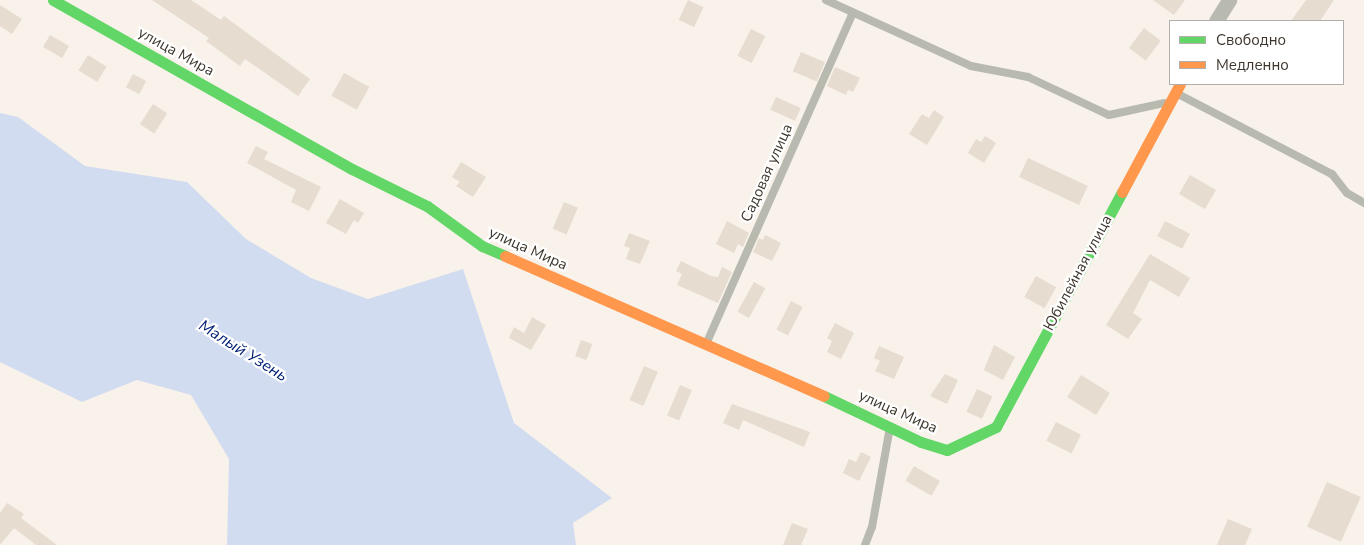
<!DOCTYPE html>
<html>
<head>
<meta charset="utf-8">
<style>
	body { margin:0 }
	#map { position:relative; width:1364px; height:545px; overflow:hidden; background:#f9f2eb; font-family:"Nunito Sans",sans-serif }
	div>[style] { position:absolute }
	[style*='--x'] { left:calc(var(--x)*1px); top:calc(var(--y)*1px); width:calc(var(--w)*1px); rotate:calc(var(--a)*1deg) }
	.water>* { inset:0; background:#d2dcf0 }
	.building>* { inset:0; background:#e6dcd0; transform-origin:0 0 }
	.lane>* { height:8px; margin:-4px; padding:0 4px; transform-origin:4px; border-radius:4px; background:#b8b9af }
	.street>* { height:15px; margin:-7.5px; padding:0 7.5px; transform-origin:7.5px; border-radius:7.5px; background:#b8b9af }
	.fast>* { height:11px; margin:-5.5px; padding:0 5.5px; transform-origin:5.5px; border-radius:5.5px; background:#63d668 }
	.slow>* { height:11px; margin:-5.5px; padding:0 5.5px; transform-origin:5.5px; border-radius:5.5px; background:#ff974d }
	span { translate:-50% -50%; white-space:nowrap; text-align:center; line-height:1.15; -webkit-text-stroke:4.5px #fff; paint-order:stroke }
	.street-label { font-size:15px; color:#3d352c }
	.water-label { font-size:16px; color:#012177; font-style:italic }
	.legend { position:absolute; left:1169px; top:20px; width:175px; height:65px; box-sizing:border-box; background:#fff; border:1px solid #b1aeab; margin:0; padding:6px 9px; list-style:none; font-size:15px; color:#3d352c }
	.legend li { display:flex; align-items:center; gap:10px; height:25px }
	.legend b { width:25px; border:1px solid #b1aeab }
</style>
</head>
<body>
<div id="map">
	<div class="water">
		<div style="clip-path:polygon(0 113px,18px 117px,85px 166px,187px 182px,246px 239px,311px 278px,368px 299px,463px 269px,514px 423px,612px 498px,573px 523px,576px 545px,227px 545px,229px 459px,191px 395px,137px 380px,82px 402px,0 362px)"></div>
	</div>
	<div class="building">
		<div style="clip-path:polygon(152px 0,191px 0,221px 20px,224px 16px,310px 79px,298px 96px,245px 59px,240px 66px,206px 41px,209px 38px)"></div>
		<div style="left:688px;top:0;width:17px;height:22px;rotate:25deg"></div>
		<div style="clip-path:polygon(1153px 0,1185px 0,1174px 15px)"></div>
		<div style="clip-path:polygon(1306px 0,1334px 0,1320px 21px,1291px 21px)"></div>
		<div style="clip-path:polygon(0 5px,22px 19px,12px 34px,0 26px)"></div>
		<div style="left:1144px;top:28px;width:21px;height:25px;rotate:37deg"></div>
		<div style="left:751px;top:29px;width:16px;height:30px;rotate:27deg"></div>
		<div style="left:50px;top:35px;width:22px;height:14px;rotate:30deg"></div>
		<div style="left:801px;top:52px;width:26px;height:21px;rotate:23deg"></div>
		<div style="left:88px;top:55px;width:22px;height:18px;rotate:32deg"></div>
		<div style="clip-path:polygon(835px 67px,860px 78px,853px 92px,848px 90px,846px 95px,827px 86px)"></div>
		<div style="left:344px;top:73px;width:29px;height:26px;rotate:29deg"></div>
		<div style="left:133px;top:74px;width:15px;height:15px;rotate:28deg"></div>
		<div style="left:776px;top:97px;width:27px;height:14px;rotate:24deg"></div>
		<div style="left:153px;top:104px;width:17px;height:24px;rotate:33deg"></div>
		<div style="clip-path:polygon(934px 110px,944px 117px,927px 145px,909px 134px,922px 114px,929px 118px)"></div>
		<div style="clip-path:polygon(985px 136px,996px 143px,984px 163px,968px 153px,976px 139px,981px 142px)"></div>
		<div style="clip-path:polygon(256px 146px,268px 152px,264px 159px,321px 187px,309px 211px,291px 202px,296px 190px,247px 163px)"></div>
		<div style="left:1028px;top:158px;width:66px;height:21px;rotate:25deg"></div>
		<div style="clip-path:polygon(461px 162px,486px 177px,473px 197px,456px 186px,460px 182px,452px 177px)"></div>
		<div style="left:1190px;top:175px;width:30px;height:22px;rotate:30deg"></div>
		<div style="clip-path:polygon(340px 199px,364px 213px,358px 223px,354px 220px,346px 234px,326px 223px)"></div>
		<div style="left:564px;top:202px;width:15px;height:29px;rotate:23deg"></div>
		<div style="clip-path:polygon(727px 221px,749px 233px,743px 247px,738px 244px,734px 253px,716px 244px)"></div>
		<div style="left:1165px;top:221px;width:28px;height:17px;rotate:27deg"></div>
		<div style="clip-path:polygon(629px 233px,650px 241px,640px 264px,626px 259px,630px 248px,624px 246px)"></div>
		<div style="clip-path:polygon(765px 235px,781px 243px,772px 261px,753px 252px,759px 238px,763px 240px)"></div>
		<div style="clip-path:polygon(1150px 254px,1190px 278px,1179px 297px,1150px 280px,1133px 313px,1142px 319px,1128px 339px,1106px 325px)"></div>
		<div style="clip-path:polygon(681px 261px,711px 276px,718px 277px,722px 267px,732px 272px,718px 303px,677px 285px,682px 274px,676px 271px)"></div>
		<div style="left:1036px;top:276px;width:23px;height:24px;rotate:29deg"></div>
		<div style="left:754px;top:282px;width:13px;height:34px;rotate:29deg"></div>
		<div style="left:791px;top:301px;width:13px;height:32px;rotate:27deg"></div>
		<div style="clip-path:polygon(532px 317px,546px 325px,531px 350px,509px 338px,514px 327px,524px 333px)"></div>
		<div style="clip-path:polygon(835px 323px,854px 333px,841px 359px,827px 352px,832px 341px,827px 338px)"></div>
		<div style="left:581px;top:340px;width:12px;height:17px;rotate:20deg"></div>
		<div style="clip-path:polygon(994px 345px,1015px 357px,1003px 380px,984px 370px)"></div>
		<div style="clip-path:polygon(879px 346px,904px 357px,894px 379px,875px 371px,880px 361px,874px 358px)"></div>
		<div style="left:644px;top:366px;width:15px;height:37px;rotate:23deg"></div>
		<div style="clip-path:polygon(945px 374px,958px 380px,947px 404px,930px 396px)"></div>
		<div style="left:1081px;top:375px;width:34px;height:26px;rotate:32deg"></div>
		<div style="left:680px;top:385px;width:13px;height:33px;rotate:23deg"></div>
		<div style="left:977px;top:389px;width:17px;height:25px;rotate:25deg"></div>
		<div style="clip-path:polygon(732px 404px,810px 432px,804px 447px,743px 420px,739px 430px,723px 423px)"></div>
		<div style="left:1056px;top:422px;width:28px;height:21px;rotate:27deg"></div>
		<div style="clip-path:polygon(861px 452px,871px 457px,859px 481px,843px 473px,849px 459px,856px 462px)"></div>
		<div style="left:914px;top:466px;width:30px;height:17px;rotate:30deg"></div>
		<div style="left:1327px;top:482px;width:37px;height:49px;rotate:24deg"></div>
		<div style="clip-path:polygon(7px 503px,24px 514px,21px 518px,57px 545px,36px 545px,14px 528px,0 545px,0 513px)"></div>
		<div style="clip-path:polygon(1228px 519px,1252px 529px,1245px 545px,1217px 545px)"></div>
		<div style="clip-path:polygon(792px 523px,808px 529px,801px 545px,783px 545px)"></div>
	</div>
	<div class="lane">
		<div style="--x:826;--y:0;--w:159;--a:24.5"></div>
		<div style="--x:971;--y:66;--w:58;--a:10.9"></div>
		<div style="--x:1028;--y:77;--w:89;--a:25.1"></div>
		<div style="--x:1109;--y:115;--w:56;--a:-12.3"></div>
		<div style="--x:1178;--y:94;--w:174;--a:27.5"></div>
		<div style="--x:1332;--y:174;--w:24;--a:52"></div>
		<div style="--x:1347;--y:193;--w:20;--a:30"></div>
		<div style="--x:707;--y:342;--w:360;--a:-66.1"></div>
		<div style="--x:865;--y:545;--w:19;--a:-69"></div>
		<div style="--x:872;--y:527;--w:102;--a:-79.8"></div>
	</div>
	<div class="street">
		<div style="--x:1216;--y:21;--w:25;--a:-58"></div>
	</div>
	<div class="fast">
		<div style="--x:53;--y:0;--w:343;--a:29.5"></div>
		<div style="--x:352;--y:169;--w:84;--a:26.3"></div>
		<div style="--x:427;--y:206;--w:68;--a:36"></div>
		<div style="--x:482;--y:246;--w:25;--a:23"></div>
		<div style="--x:824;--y:396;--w:107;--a:25.4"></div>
		<div style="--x:921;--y:442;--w:27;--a:17"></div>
		<div style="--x:947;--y:450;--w:54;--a:-25.1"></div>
		<div style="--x:996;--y:427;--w:267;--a:-61.8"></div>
	</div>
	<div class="slow">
		<div style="--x:1122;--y:192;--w:123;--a:-61.8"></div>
		<div style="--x:505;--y:256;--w:348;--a:23.7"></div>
	</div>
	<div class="street-label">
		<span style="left:176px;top:52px;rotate:29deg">улица Мира</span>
		<span style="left:767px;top:173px;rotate:-66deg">Садовая улица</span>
		<span style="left:528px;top:249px;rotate:24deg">улица Мира</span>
		<span style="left:1078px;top:273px;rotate:-62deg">Юбилейная улица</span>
		<span style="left:898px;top:412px;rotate:24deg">улица Мира</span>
	</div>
	<div class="water-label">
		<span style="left:243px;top:351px;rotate:32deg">Малый Узень</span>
	</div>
	<ul class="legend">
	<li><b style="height:6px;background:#63d668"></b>Свободно</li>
	<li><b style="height:6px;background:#ff974d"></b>Медленно</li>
	</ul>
</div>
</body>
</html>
